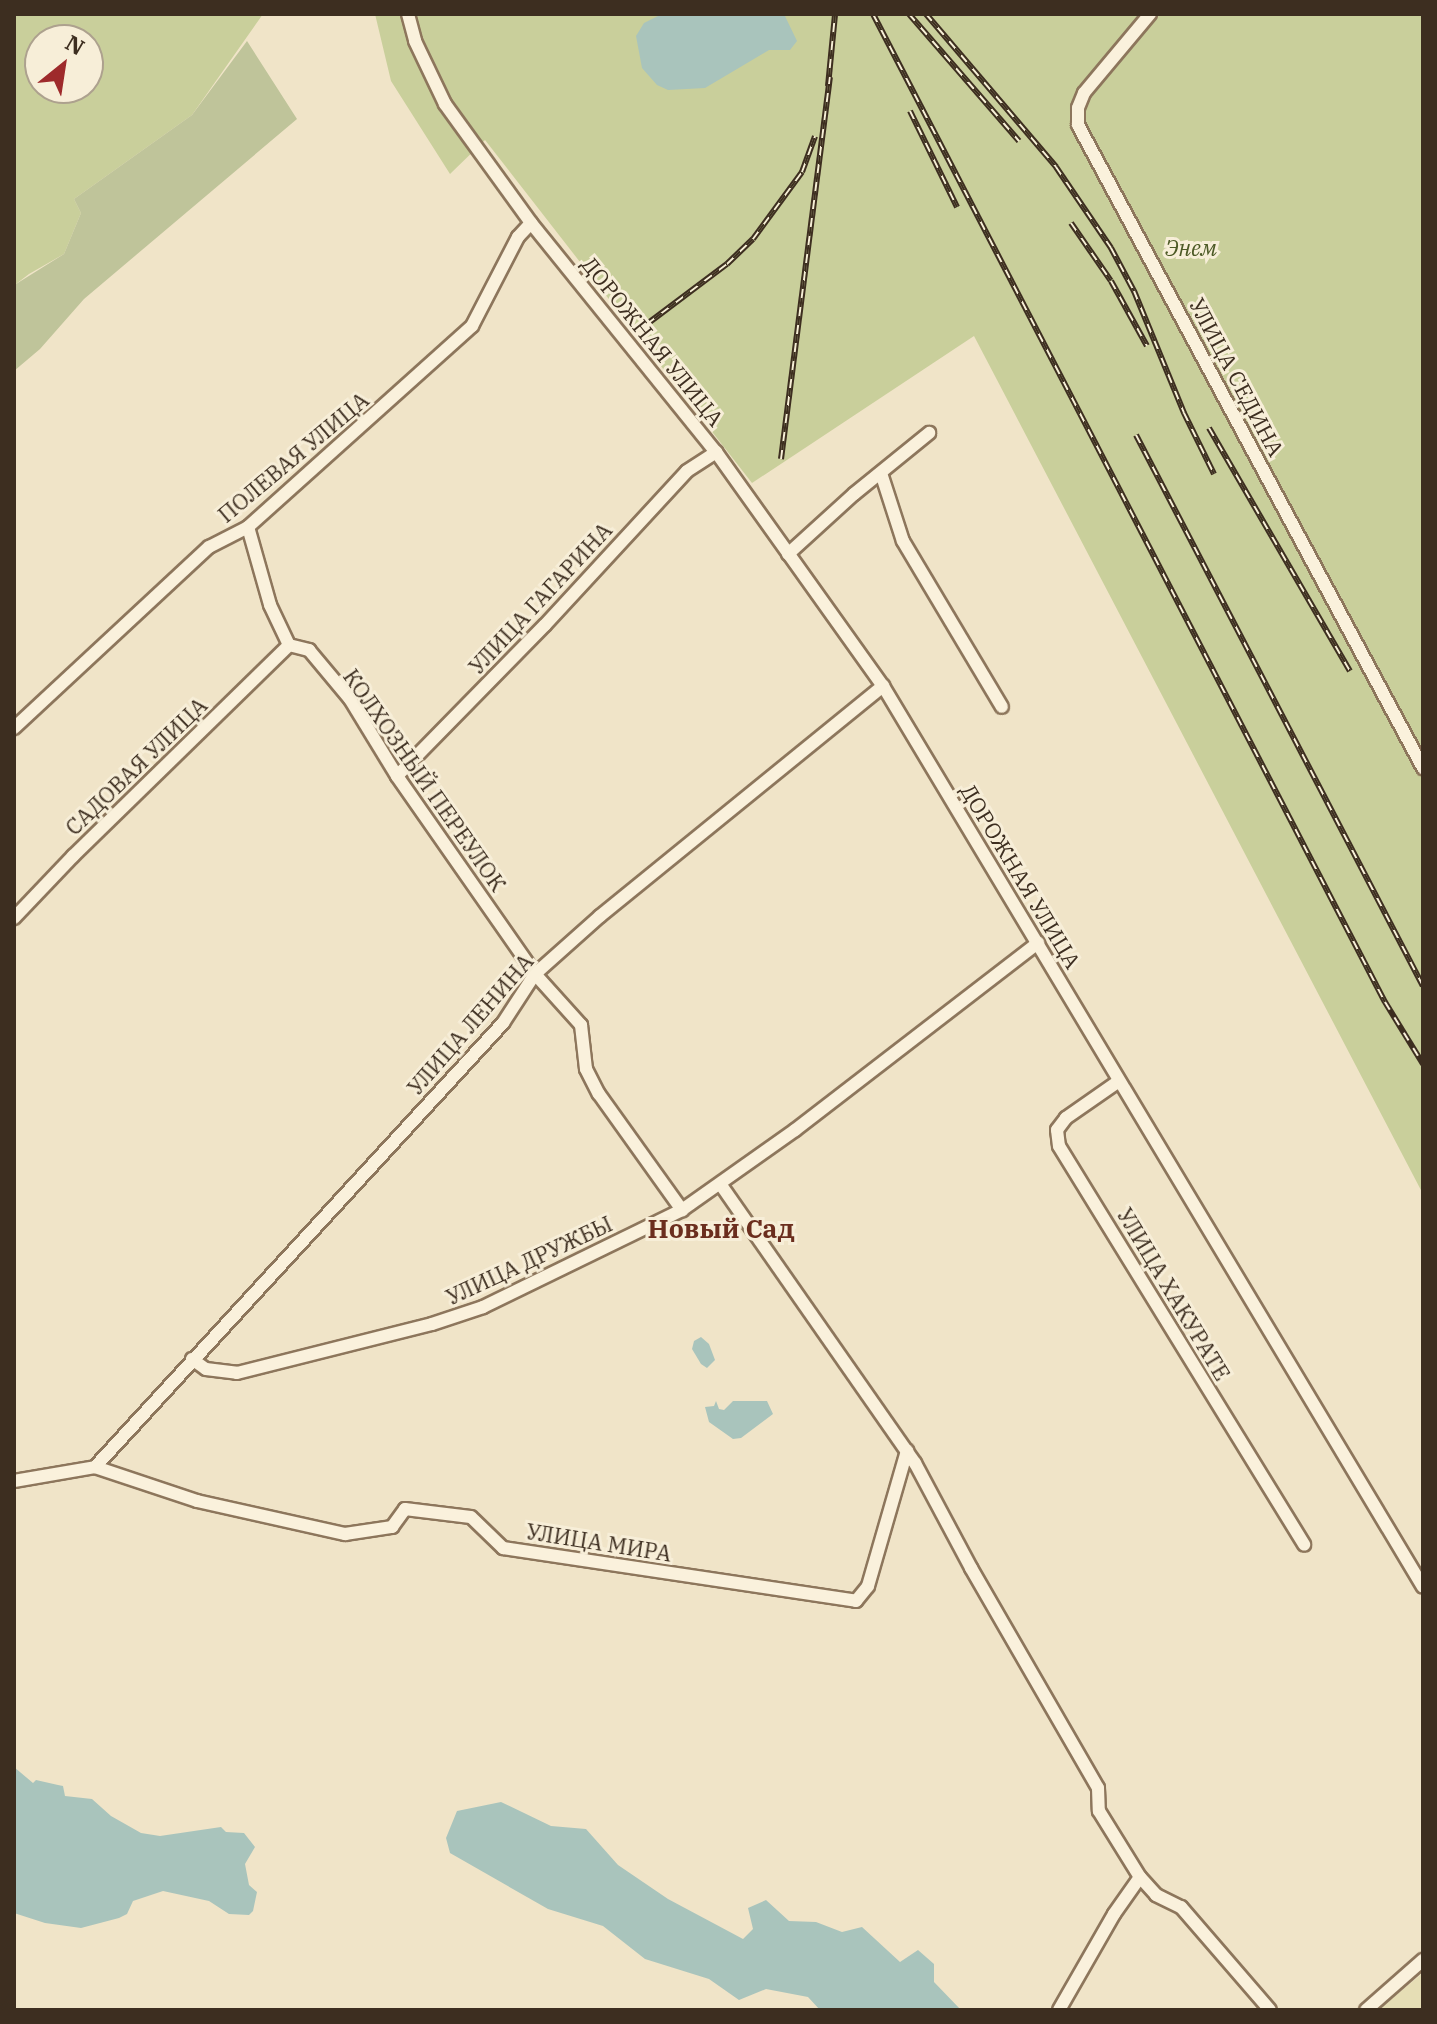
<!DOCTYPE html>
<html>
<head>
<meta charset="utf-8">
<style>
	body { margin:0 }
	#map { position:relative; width:1437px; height:2024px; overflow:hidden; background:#f0e4c8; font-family:"IBM Plex Serif",serif }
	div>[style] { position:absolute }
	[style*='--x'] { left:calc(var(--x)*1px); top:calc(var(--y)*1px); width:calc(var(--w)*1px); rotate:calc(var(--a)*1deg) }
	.farmland>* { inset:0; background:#e6deb5 }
	.green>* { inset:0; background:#c9cf9b }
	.cemetery>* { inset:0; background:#bfc49a }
	.water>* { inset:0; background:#a9c4bc }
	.roads { filter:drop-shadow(2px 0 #8d765c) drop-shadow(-2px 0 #8d765c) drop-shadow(0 2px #8d765c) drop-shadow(0 -2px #8d765c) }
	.minor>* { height:12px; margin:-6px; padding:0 6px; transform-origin:6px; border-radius:6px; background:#faf1dc }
	.rail>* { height:6px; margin-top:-3px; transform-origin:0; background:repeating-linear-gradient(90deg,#f7eed8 0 9px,#3d2e20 0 18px); box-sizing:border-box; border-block:2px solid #3d2e20 }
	span { translate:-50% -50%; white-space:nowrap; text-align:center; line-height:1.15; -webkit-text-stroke:6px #f7eed8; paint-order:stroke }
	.park-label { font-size:22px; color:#4d5a26; font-style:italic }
	.street-label { font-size:22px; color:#3d2e20 }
	.quarter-label { font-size:26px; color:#6b2e1e; font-weight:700 }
	.frame { position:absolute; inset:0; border:16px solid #3d2e20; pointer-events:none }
	.north { position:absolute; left:24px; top:24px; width:80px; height:80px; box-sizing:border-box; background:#f7eed8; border:2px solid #ada18e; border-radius:50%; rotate:30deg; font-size:22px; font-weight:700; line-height:32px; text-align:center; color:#3d2e20 }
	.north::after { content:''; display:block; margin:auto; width:28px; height:36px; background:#9e2a2b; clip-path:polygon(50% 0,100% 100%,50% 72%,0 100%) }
</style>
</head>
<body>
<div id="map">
	<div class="farmland">
		<div style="clip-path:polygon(1423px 1973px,1423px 2010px,1378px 2010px)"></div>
	</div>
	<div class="green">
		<div style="clip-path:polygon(evenodd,14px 14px,263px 14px,192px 115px,74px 199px,81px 213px,64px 254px,29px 274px,16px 284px,14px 293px,14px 14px,40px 40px,88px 40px,88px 88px,40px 88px,40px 40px)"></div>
		<div style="clip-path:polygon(375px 14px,1423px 14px,1423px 1194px,974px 336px,752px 483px,485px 140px,450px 174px,391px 81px)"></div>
	</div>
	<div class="cemetery">
		<div style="clip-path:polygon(247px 41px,297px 119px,84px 299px,40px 349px,14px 371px,16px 284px,64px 254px,81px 213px,74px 199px,192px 115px)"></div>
	</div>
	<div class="water">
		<div style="clip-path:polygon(662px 14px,784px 14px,797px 41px,790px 50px,769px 50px,705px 88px,668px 90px,657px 85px,642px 68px,636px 36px,644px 23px)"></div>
		<div style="clip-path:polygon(701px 1337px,709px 1344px,715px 1360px,707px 1368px,701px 1364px,692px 1349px,694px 1341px)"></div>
		<div style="clip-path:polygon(716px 1401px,719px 1409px,724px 1410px,733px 1401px,767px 1401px,773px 1414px,741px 1438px,733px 1439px,709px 1422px,705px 1407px,714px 1406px)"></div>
		<div style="clip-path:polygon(14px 1767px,33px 1783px,36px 1780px,58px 1785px,63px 1786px,65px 1796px,92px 1799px,111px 1816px,141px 1833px,160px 1836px,221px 1827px,226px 1832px,244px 1833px,255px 1847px,245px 1864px,249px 1885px,257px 1892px,253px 1911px,249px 1915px,229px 1914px,209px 1901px,163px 1891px,133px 1901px,127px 1914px,119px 1918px,81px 1928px,45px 1923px,14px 1913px)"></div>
		<div style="clip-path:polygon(501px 1802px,551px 1826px,586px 1829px,618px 1865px,668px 1899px,743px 1939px,753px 1929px,748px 1908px,766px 1900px,789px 1921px,816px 1922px,842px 1932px,862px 1927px,900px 1962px,918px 1950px,934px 1964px,934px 1982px,961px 2010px,820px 2010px,808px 1997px,766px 1989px,739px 2000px,709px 1979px,645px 1959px,603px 1926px,548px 1909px,450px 1853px,446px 1838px,457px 1811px)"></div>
	</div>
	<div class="roads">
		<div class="minor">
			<div style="--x:408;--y:14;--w:28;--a:75"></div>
			<div style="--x:415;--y:41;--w:70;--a:64.5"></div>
			<div style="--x:445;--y:104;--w:147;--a:54.1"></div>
			<div style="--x:531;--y:223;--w:294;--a:51.1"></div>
			<div style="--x:716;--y:452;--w:287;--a:54.5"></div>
			<div style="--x:883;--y:686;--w:1050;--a:59.06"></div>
			<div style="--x:1150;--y:14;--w:103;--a:129.9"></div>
			<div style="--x:1084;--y:93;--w:16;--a:112"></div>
			<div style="--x:1078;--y:108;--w:17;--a:90"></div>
			<div style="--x:1078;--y:125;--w:730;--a:61.78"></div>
			<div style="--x:881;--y:473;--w:71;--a:72.1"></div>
			<div style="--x:903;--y:541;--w:193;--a:59.2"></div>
			<div style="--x:248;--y:527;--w:81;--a:74.2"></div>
			<div style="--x:270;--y:605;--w:44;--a:64.6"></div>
			<div style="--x:289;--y:645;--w:21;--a:14"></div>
			<div style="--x:309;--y:650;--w:64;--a:50.1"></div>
			<div style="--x:350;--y:699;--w:90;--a:58.6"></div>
			<div style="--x:397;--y:776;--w:241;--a:55.1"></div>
			<div style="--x:535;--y:974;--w:69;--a:48"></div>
			<div style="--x:581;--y:1025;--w:44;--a:83.5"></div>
			<div style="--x:586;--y:1069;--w:28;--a:63"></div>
			<div style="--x:599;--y:1094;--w:143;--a:54.4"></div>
			<div style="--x:788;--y:554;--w:89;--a:-42.3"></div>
			<div style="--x:854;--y:494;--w:97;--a:-39.1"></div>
			<div style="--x:14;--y:728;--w:266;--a:-42.9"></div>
			<div style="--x:209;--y:547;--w:44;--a:-27.1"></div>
			<div style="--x:248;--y:527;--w:301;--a:-41.9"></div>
			<div style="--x:472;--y:326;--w:100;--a:-62.7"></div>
			<div style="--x:518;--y:237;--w:19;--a:-47"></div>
			<div style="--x:397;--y:776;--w:211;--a:-45.6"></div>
			<div style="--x:545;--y:625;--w:209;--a:-47.3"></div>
			<div style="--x:687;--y:471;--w:35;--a:-33"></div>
			<div style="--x:14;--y:918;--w:86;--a:-46.4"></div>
			<div style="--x:73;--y:856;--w:302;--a:-44.3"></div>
			<div style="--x:1119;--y:1081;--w:65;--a:145.1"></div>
			<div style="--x:1066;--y:1118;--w:15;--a:127"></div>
			<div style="--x:1057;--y:1130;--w:16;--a:83"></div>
			<div style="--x:1059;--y:1146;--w:468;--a:58.4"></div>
			<div style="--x:721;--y:1185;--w:339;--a:55.1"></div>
			<div style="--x:915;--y:1463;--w:119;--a:61.9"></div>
			<div style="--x:971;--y:1568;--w:254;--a:60"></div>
			<div style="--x:1098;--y:1788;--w:23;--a:88"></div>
			<div style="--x:1099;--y:1811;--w:78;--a:58.2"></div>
			<div style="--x:1140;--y:1877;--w:24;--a:48"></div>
			<div style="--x:1156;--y:1895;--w:28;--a:26"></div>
			<div style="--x:1181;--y:1907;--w:136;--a:49.2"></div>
			<div style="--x:192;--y:1359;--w:17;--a:36"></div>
			<div style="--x:206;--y:1369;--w:31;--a:7"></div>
			<div style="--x:237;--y:1373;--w:201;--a:-14.1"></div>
			<div style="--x:432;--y:1324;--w:54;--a:-18.4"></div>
			<div style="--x:483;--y:1307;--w:221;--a:-26"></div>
			<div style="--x:682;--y:1210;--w:138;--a:-35.3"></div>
			<div style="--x:795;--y:1130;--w:307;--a:-37.6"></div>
			<div style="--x:95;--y:1467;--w:603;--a:-47.42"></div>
			<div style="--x:503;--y:1023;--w:59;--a:-56.9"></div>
			<div style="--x:535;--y:974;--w:87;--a:-41.7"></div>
			<div style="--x:600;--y:916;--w:365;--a:-39.1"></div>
			<div style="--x:14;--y:1481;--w:82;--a:-9.8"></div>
			<div style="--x:95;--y:1467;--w:108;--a:18.4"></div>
			<div style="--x:197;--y:1501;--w:152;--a:12.6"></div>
			<div style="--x:345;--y:1534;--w:48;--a:-8.5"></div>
			<div style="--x:392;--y:1527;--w:22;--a:-54"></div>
			<div style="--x:405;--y:1509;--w:66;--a:6.9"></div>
			<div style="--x:471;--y:1517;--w:45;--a:44.1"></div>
			<div style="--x:503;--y:1548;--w:357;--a:8.5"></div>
			<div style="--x:856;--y:1601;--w:19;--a:-51"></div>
			<div style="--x:868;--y:1586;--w:141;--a:-73.9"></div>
			<div style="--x:1059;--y:2010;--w:111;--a:-60.2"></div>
			<div style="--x:1114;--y:1914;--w:45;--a:-54.9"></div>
			<div style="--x:1366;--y:2010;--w:76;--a:-41.3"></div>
		</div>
	</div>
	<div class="rail">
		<div style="--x:873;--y:14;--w:1113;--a:62.61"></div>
		<div style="--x:1385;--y:1002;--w:73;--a:58.5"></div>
		<div style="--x:909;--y:14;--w:168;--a:49.1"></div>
		<div style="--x:926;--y:14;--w:201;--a:49.6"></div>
		<div style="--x:1056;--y:167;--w:98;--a:55.8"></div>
		<div style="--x:1111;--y:248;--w:49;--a:61.9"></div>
		<div style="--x:1134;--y:291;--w:132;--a:67.7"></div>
		<div style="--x:1184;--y:413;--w:68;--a:63.8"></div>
		<div style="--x:828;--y:86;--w:72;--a:-84.4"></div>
		<div style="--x:910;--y:111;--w:107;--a:63.9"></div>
		<div style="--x:1071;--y:223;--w:70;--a:55.4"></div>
		<div style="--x:1111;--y:281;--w:74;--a:61"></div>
		<div style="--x:647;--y:324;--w:100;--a:-36.9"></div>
		<div style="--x:727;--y:264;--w:36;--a:-44"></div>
		<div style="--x:753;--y:239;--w:83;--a:-53.8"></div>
		<div style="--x:802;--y:172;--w:38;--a:-70"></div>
		<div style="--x:1209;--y:428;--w:281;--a:59.9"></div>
		<div style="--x:1136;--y:435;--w:621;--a:62.49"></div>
		<div style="--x:781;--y:459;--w:385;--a:-82.7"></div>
	</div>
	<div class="park-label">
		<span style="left:1191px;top:248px">Энем</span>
	</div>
	<div class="street-label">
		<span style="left:653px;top:341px;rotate:51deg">ДОРОЖНАЯ УЛИЦА</span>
		<span style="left:1237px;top:377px;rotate:62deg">УЛИЦА СЕДИНА</span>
		<span style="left:293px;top:457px;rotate:-40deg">ПОЛЕВАЯ УЛИЦА</span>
		<span style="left:540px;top:598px;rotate:-47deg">УЛИЦА ГАГАРИНА</span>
		<span style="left:136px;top:766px;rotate:-44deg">САДОВАЯ УЛИЦА</span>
		<span style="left:425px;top:780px;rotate:55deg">КОЛХОЗНЫЙ ПЕРЕУЛОК</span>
		<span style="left:1021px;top:876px;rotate:59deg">ДОРОЖНАЯ УЛИЦА</span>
		<span style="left:470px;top:1024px;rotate:-49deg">УЛИЦА ЛЕНИНА</span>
		<span style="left:529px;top:1260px;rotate:-25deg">УЛИЦА ДРУЖБЫ</span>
		<span style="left:1174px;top:1294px;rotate:59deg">УЛИЦА ХАКУРАТЕ</span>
		<span style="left:599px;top:1542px;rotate:9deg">УЛИЦА МИРА</span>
	</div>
	<div class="quarter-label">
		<span style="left:721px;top:1229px">Новый Сад</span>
	</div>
	<div class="frame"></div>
	<div class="north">N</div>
</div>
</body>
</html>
